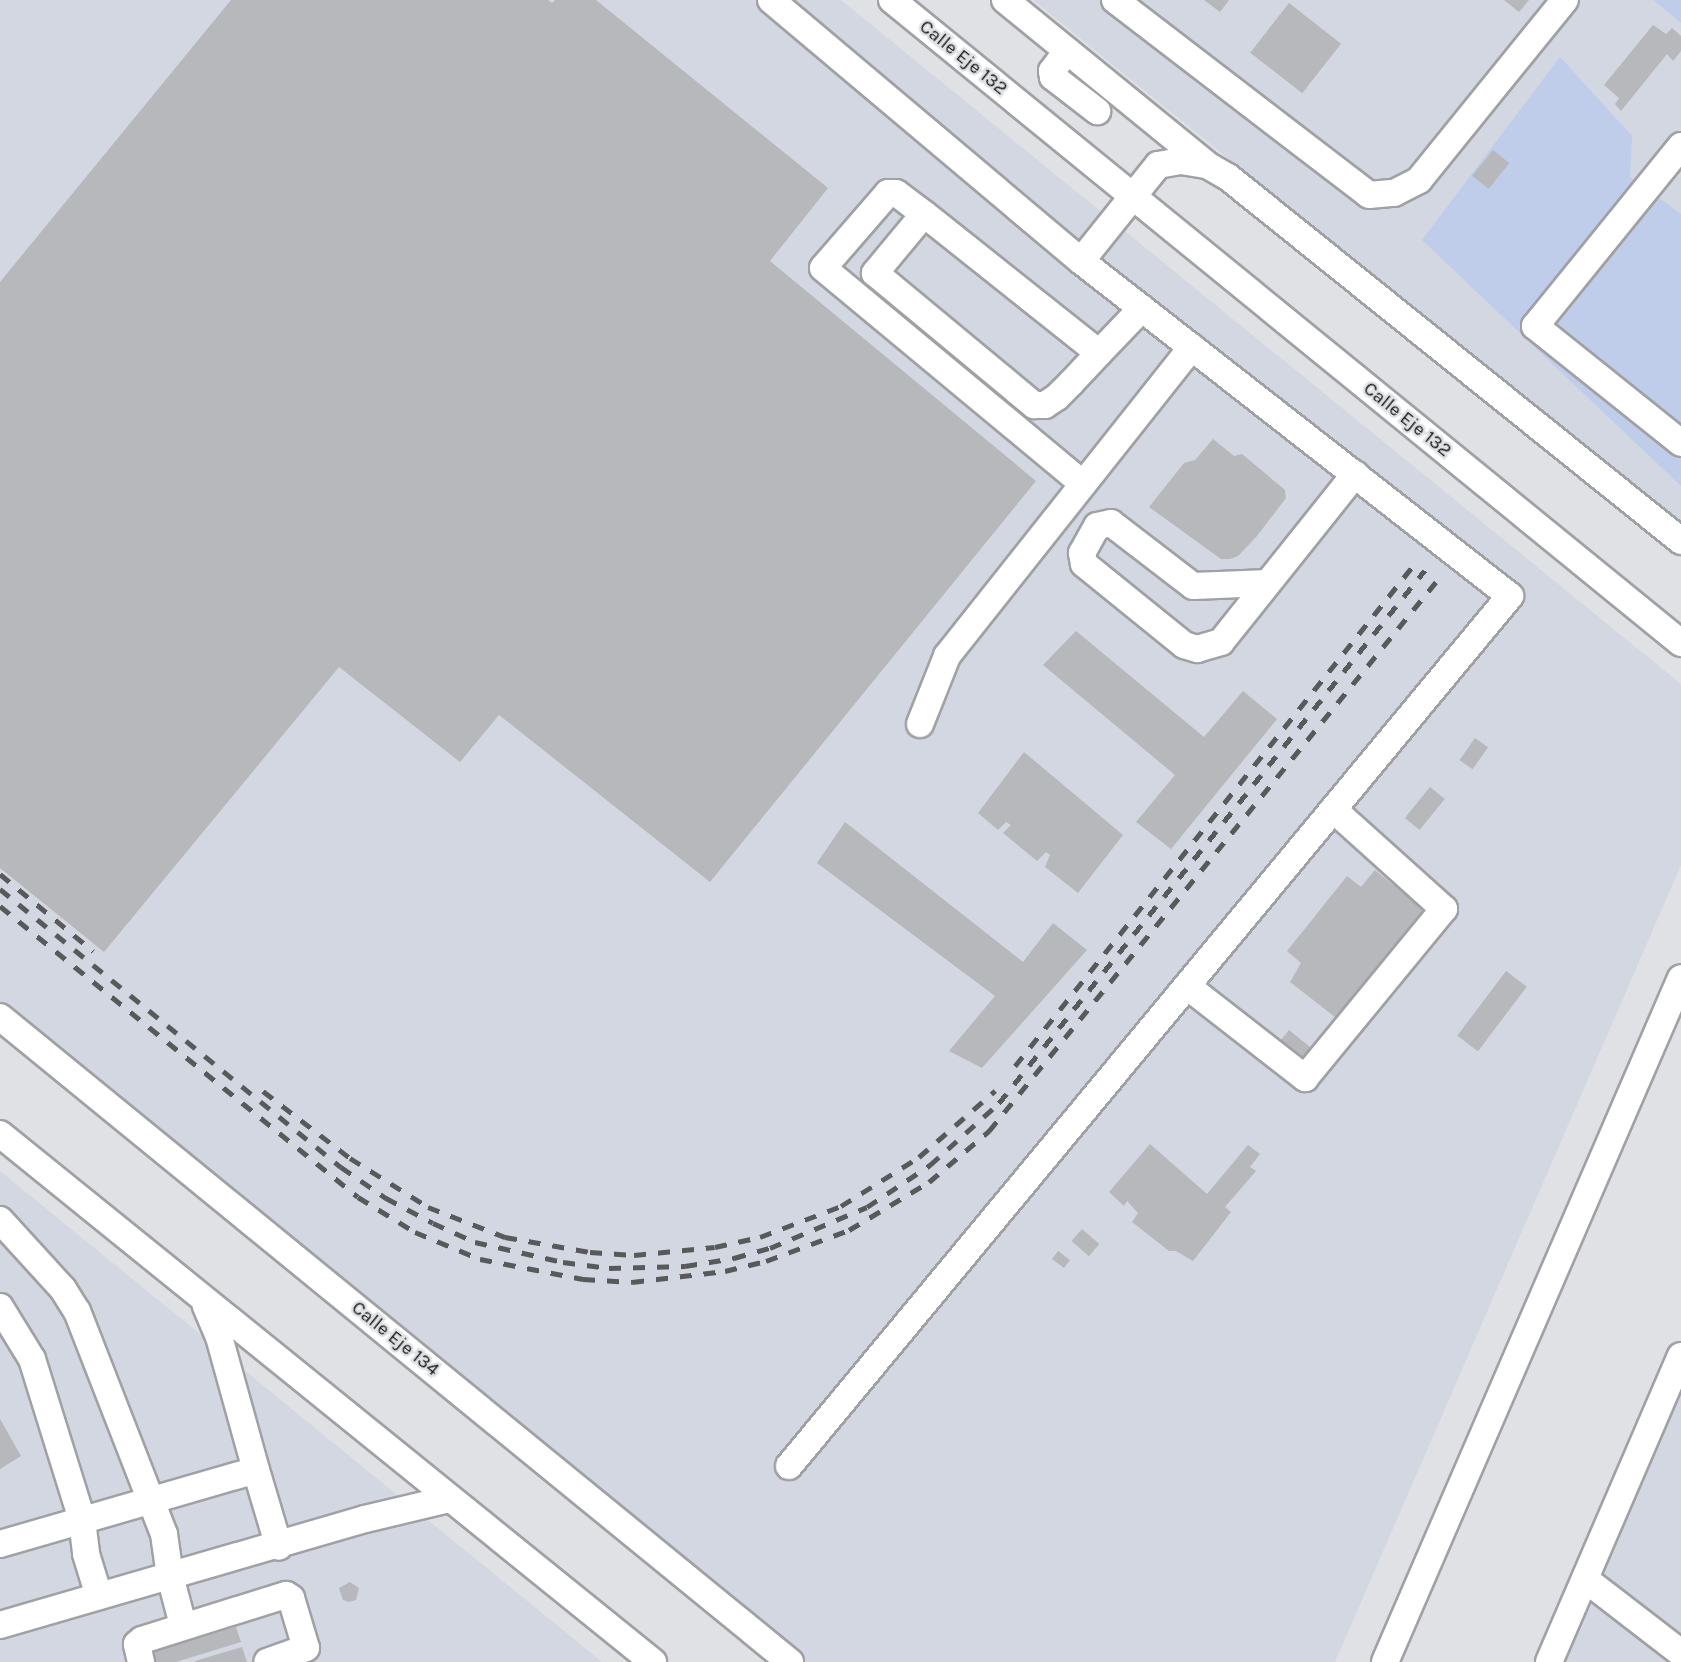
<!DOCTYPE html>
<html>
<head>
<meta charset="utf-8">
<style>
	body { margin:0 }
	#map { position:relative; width:1681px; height:1662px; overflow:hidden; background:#dfe1e4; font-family:Karla,sans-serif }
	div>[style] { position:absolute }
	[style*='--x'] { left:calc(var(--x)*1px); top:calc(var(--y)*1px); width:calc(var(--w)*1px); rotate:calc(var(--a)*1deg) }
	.built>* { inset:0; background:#d2d7e1 }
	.green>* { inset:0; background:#bfccea }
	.building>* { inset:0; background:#b7b8bb; transform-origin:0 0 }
	.roads { filter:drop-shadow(2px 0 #a0a1a4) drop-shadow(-2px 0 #a0a1a4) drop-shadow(0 2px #a0a1a4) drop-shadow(0 -2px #a0a1a4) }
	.minor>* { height:26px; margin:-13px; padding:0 13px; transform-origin:13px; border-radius:13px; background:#fff }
	.rail>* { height:5px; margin-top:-2.5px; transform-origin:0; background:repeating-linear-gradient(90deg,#58595b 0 12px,transparent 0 24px) }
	span { translate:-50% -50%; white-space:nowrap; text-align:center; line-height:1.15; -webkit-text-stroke:5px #dfe1e4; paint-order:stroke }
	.street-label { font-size:19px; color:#131415 }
</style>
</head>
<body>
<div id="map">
	<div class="built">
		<div style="clip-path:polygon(0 0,841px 0,1681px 684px,1681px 865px,1335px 1662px,797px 1662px,0 1012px)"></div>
		<div style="clip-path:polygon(1033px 0,1681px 0,1681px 528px,1681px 527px)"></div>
		<div style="clip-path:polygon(0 1171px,602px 1662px,0 1662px)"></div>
		<div style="clip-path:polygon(1681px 1356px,1681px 1662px,1549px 1662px)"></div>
	</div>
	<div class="green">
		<div style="clip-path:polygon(1653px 0,1681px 0,1681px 23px)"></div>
		<div style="clip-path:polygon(1560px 57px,1632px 136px,1630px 177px,1681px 214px,1681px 486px,1422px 240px)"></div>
	</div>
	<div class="building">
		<div style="clip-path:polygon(231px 0,548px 0,552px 3px,555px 0,596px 0,828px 188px,770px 261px,1036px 481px,710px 882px,499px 715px,460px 762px,339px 667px,104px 952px,0 868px,0 282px)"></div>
		<div style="clip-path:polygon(1204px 0,1229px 0,1220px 12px)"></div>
		<div style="clip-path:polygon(1504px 0,1529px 0,1519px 12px)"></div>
		<div style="left:1289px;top:3px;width:66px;height:63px;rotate:38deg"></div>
		<div style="clip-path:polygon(1653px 25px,1666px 34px,1672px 28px,1681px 36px,1681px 51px,1673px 61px,1667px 54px,1621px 111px,1615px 104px,1619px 98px,1604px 85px)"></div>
		<div style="left:1493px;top:150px;width:21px;height:33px;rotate:39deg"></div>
		<div style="clip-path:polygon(1213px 439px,1234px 456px,1242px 454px,1285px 490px,1286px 498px,1257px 536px,1238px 556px,1230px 559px,1221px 559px,1149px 507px,1184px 463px,1195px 460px)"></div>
		<div style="clip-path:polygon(1076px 631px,1204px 737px,1243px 691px,1277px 719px,1171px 849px,1136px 822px,1175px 775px,1043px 665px)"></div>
		<div style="left:1475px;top:738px;width:16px;height:27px;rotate:35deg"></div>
		<div style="clip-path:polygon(1024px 752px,1123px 835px,1078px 893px,1045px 867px,1050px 855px,1046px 852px,1037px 861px,1003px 833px,1011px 825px,1006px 822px,998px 830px,978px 813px)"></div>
		<div style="left:1430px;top:787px;width:19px;height:40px;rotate:39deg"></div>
		<div style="clip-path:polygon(845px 822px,1023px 962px,1053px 923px,1087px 950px,982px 1068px,949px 1051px,995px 996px,817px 863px)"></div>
		<div style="clip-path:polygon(1375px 870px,1426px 912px,1344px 1024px,1290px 982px,1301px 963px,1287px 951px,1347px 876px,1361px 887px)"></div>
		<div style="left:1506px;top:971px;width:26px;height:81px;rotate:37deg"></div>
		<div style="left:1289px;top:1030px;width:35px;height:18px;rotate:39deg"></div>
		<div style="clip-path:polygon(1150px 1144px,1207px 1194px,1248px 1145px,1260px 1154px,1250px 1167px,1256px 1171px,1225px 1207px,1231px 1212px,1193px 1261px,1176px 1251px,1169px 1251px,1132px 1222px,1138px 1213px,1127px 1201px,1124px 1206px,1109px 1192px)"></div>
		<div style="left:1082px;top:1229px;width:23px;height:16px;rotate:41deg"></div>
		<div style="left:1058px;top:1251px;width:15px;height:10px;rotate:37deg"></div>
		<div style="clip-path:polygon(0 1419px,21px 1456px,0 1469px)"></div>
		<div style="clip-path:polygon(350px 1582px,359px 1588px,356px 1600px,349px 1602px,343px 1600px,339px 1588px)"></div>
		<div style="clip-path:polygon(236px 1627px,241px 1642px,176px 1662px,156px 1662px,153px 1652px)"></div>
		<div style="clip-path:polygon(242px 1647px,247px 1662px,195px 1662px,195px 1661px)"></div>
	</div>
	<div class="roads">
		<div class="minor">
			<div style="--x:771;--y:0;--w:405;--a:40.1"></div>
			<div style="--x:892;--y:0;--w:1018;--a:39.18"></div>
			<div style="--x:1005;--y:0;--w:259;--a:39.2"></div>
			<div style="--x:1115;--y:0;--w:320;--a:37.5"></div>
			<div style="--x:1369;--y:195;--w:25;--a:-5"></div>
			<div style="--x:1394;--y:193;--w:28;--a:-27"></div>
			<div style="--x:1419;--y:180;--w:232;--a:-51"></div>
			<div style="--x:1067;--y:51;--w:25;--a:127"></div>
			<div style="--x:1052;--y:71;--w:6;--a:81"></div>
			<div style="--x:1053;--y:77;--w:56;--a:37.7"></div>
			<div style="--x:1681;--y:146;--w:232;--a:129"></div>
			<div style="--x:1535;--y:326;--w:187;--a:38.7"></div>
			<div style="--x:924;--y:214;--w:35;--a:-143"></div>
			<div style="--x:896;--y:193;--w:8;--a:180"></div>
			<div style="--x:888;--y:193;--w:99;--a:130.9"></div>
			<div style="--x:823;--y:268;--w:338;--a:39.7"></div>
			<div style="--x:1099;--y:353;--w:223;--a:-141.5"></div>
			<div style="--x:924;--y:214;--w:77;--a:129.7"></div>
			<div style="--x:875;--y:273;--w:207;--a:39.7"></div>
			<div style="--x:1034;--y:405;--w:11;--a:0"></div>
			<div style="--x:1045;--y:405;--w:14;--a:-34"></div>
			<div style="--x:1057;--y:397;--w:20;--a:-45"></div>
			<div style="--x:1071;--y:383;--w:41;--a:-47"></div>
			<div style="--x:1099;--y:353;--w:62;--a:-46.3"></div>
			<div style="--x:1267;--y:583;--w:74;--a:177.7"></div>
			<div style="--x:1193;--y:586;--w:103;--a:-142.5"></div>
			<div style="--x:1111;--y:523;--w:14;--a:168"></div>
			<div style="--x:1097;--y:526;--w:31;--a:119"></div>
			<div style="--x:1082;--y:553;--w:11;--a:80"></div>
			<div style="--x:1084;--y:564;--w:129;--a:39"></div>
			<div style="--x:1184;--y:645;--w:14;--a:17"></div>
			<div style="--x:1197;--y:649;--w:25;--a:-16"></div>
			<div style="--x:1221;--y:642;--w:215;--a:-51.4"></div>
			<div style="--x:920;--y:724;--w:73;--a:-68.3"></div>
			<div style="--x:947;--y:656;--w:394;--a:-51.6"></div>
			<div style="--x:1187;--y:986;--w:150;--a:37.9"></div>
			<div style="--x:1305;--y:1078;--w:219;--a:-50.6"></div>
			<div style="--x:1444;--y:909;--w:149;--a:-138"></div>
			<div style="--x:0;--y:1017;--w:1020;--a:39.23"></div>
			<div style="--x:0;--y:1134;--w:840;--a:38.96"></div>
			<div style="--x:0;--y:1220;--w:93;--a:47.6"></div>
			<div style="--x:63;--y:1289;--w:26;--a:58"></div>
			<div style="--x:77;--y:1311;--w:239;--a:68.7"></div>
			<div style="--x:164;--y:1534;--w:42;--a:81.9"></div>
			<div style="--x:170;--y:1576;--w:51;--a:75.1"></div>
			<div style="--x:0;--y:1307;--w:61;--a:58.4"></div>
			<div style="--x:32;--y:1359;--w:169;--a:72.7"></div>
			<div style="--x:82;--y:1520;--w:34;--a:83"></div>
			<div style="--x:86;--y:1554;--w:44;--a:72.8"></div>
			<div style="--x:789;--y:1466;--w:1130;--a:-50.35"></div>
			<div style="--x:1510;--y:596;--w:544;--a:-142.01"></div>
			<div style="--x:1081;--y:261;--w:123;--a:-51.3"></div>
			<div style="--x:1158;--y:165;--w:23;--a:-10"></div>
			<div style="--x:1181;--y:161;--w:26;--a:9"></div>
			<div style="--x:1207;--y:165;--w:24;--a:30"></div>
			<div style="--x:1228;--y:177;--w:581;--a:38.78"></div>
			<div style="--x:256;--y:1470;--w:80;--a:73.4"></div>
			<div style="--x:0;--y:1544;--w:266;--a:-16.1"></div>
			<div style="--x:256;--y:1470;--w:138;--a:-105.5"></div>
			<div style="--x:219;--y:1337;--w:34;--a:-113"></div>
			<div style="--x:1585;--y:1579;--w:121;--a:37.6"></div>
			<div style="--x:0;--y:1625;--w:380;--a:-16.2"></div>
			<div style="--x:365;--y:1519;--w:86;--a:-13.4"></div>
			<div style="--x:141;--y:1662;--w:18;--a:-103"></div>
			<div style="--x:137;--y:1644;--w:6;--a:-39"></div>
			<div style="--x:142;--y:1640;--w:151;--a:-17.4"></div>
			<div style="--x:286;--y:1595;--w:6;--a:31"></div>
			<div style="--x:291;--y:1598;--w:52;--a:73.3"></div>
			<div style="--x:306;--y:1648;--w:41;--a:160.3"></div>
			<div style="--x:1385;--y:1662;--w:745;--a:-66.6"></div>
			<div style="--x:1549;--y:1662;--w:333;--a:-66.7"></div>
		</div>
	</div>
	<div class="rail">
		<div style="--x:0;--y:874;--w:121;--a:39.6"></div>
		<div style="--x:0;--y:889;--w:440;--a:39.2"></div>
		<div style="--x:341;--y:1167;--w:55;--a:34.6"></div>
		<div style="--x:386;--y:1198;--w:53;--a:28"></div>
		<div style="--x:433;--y:1223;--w:46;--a:24.3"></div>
		<div style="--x:475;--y:1242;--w:90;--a:12.8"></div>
		<div style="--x:563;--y:1262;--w:46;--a:7.4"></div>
		<div style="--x:609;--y:1268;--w:76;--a:-1.5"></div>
		<div style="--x:685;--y:1266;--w:50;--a:-9.3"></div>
		<div style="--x:734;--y:1258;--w:37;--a:-16"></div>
		<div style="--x:770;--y:1248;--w:105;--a:-22.9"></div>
		<div style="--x:867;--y:1207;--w:76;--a:-33.7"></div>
		<div style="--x:930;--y:1165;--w:93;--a:-41.9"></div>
		<div style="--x:999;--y:1103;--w:682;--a:-51.37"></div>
		<div style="--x:0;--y:906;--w:461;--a:39.1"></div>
		<div style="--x:358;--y:1197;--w:67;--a:31.6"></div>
		<div style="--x:415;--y:1232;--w:70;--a:22.6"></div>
		<div style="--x:480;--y:1259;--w:105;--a:11"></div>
		<div style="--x:583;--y:1279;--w:49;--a:3.5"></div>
		<div style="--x:632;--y:1282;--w:94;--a:-6.7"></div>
		<div style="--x:725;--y:1271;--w:42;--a:-13.7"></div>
		<div style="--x:766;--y:1261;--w:89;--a:-20.5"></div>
		<div style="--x:849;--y:1230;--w:93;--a:-31"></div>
		<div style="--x:929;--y:1182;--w:79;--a:-40.4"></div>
		<div style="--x:989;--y:1131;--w:708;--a:-50.85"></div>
		<div style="--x:1015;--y:1066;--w:644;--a:-51.49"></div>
		<div style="--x:263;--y:1091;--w:110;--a:37.6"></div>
		<div style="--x:350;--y:1158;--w:92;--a:32.1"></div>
		<div style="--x:428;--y:1207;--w:83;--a:21.3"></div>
		<div style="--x:505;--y:1237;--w:86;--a:10"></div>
		<div style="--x:590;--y:1252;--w:44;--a:3.9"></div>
		<div style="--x:634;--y:1255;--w:81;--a:-5.6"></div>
		<div style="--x:715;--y:1247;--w:46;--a:-12.5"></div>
		<div style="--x:760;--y:1237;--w:87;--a:-20.9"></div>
		<div style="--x:841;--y:1206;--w:92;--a:-32.1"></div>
		<div style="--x:919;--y:1157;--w:101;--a:-41"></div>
	</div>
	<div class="street-label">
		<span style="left:963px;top:58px;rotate:39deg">Calle Eje 132</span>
		<span style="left:1407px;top:420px;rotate:39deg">Calle Eje 132</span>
		<span style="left:395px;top:1339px;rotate:39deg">Calle Eje 134</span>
	</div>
</div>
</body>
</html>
